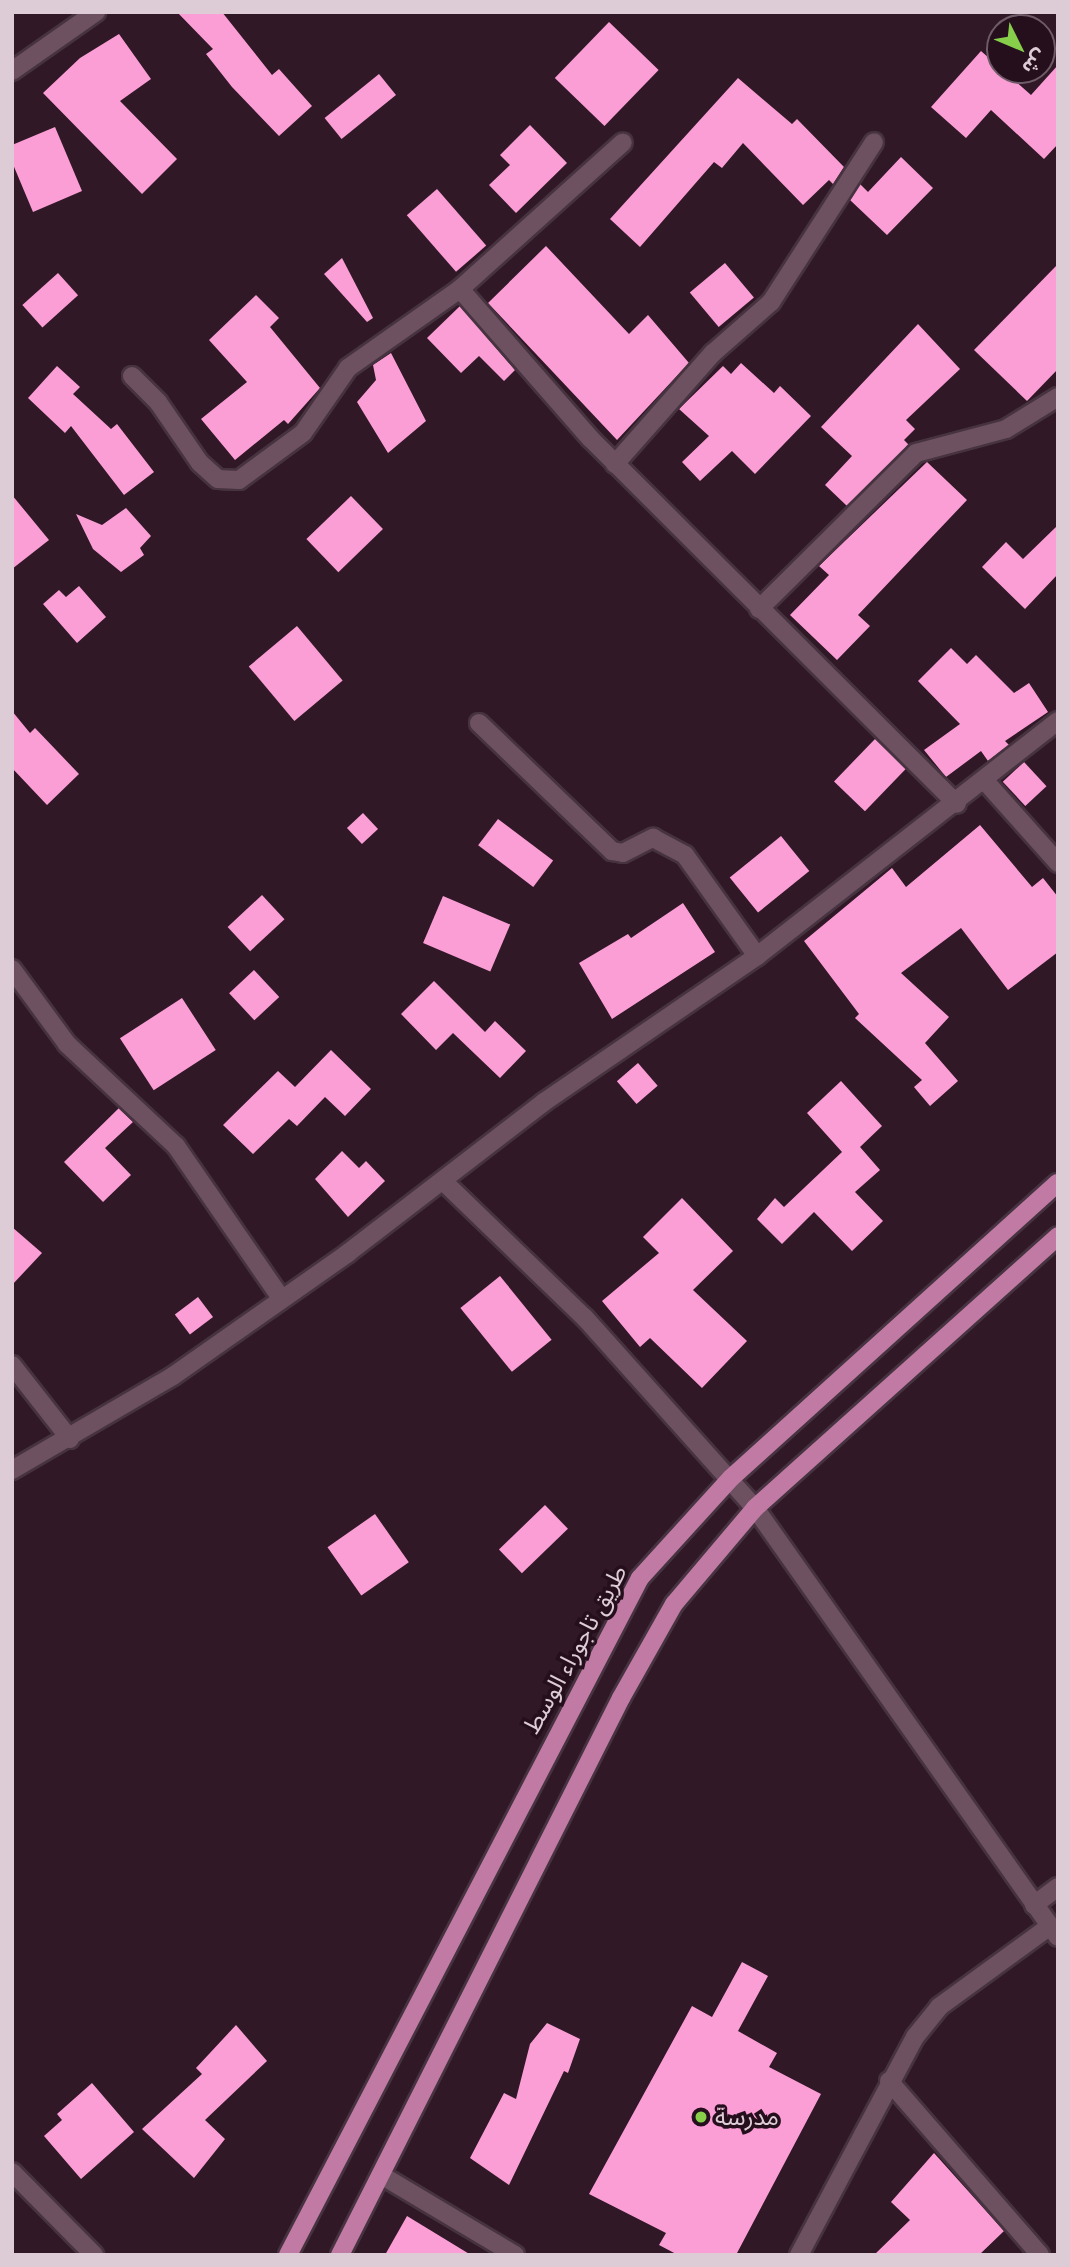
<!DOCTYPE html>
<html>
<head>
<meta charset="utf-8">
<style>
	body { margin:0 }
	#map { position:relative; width:1070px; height:2267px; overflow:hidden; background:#301827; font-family:"Archivo Narrow","Noto Sans Arabic",sans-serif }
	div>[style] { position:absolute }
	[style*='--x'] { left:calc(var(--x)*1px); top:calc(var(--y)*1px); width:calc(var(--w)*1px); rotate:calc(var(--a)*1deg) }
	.building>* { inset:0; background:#fc9ed6; transform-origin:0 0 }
	.roads { filter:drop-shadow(2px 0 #473340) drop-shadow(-2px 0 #473340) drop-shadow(0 2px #473340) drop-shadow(0 -2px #473340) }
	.minor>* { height:18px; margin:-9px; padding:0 9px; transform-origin:9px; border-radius:9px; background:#6d5161 }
	.major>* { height:18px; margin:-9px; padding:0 9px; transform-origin:9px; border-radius:9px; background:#c07aa4 }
	.dots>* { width:19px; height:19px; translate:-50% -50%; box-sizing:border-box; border:4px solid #260f1d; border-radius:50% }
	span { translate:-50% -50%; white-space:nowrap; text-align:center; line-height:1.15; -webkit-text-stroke:7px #260f1d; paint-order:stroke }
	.street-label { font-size:24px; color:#ddccd6 }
	.poi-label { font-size:24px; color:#ddccd6 }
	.left { translate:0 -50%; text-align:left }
	.frame { position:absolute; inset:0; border:14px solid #ddccd6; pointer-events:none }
	.north { position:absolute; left:986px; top:14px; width:70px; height:70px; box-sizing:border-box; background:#260f1d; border:2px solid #6f5b67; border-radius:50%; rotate:133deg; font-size:19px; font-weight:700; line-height:28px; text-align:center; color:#ddccd6 }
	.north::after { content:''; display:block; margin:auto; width:24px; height:32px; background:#87cf4b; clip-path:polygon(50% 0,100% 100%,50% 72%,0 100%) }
</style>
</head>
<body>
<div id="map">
	<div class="building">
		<div style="clip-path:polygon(177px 12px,222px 12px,272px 75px,279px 69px,312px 106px,279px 136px,232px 87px,206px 54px,213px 49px)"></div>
		<div style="left:609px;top:22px;width:69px;height:78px;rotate:44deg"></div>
		<div style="clip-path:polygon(119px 34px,151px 79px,120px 101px,177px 159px,142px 194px,43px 93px,80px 58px)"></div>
		<div style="clip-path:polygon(981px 51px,1031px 95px,1058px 65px,1058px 144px,1044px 159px,991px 110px,966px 138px,931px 107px)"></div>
		<div style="left:379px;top:74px;width:27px;height:70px;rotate:51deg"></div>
		<div style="clip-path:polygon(738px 78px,792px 124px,797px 119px,844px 167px,833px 184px,829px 180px,803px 205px,743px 143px,722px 168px,714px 162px,640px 247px,610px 219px)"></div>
		<div style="clip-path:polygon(530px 125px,567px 163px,516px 213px,489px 185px,510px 165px,500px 155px)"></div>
		<div style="clip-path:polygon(55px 127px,82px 191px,33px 212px,12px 162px,12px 145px)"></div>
		<div style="clip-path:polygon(901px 157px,933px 188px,887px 235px,850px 200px,860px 184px,868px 192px)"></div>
		<div style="left:437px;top:189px;width:75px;height:40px;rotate:49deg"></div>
		<div style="clip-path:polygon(546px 246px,629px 334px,648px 315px,689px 363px,617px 440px,488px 303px)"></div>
		<div style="clip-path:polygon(342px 258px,373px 318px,367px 322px,324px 274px)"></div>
		<div style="left:725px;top:263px;width:45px;height:46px;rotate:50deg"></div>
		<div style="clip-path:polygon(1058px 264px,1058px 369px,1027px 401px,974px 350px)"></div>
		<div style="left:58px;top:273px;width:30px;height:48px;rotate:48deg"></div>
		<div style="clip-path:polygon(256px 295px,279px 318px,270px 327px,320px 388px,288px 424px,284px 420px,235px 460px,201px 419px,247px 382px,209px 340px)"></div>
		<div style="clip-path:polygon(460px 306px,515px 370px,504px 381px,479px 356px,461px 373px,427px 338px)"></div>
		<div style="clip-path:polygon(918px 324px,960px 369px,906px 420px,915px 429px,904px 440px,909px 445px,847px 506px,825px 485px,852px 456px,821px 427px)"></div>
		<div style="clip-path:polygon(391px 353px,426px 421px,388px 453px,357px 402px,376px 380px,373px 365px)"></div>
		<div style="clip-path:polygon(741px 363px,774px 393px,780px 386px,811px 416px,755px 474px,732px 451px,700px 481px,682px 462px,709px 436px,679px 409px,723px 366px,731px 374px)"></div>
		<div style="clip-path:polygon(57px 366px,80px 387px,73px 394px,111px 429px,117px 424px,154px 472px,124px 495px,71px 426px,65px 433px,28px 398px)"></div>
		<div style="clip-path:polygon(927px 462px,967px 500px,858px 615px,870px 626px,837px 660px,790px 615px,829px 575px,819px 566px)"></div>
		<div style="clip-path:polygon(12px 495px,49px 540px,12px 569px)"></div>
		<div style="left:351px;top:496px;width:46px;height:62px;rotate:46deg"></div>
		<div style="clip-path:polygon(126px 508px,151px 536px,140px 548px,144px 555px,121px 572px,93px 549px,76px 514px,102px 525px)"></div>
		<div style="clip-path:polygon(1058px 525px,1058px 574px,1025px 609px,982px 567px,1006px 542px,1023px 559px)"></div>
		<div style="clip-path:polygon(79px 586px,106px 617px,77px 643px,43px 604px,59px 590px,66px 597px)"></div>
		<div style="left:297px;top:626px;width:71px;height:63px;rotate:50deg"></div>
		<div style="clip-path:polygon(951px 648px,967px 664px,976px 655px,1014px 693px,1029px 683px,1048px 712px,1005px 741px,1009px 745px,988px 761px,981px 751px,946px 777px,924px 750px,960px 724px,918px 681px)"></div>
		<div style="clip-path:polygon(12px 711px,30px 733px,35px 728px,79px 774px,47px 805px,12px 768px)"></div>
		<div style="left:875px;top:739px;width:43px;height:59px;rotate:44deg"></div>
		<div style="left:1024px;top:762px;width:33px;height:29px;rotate:47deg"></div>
		<div style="left:363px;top:813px;width:22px;height:22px;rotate:47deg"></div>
		<div style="left:498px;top:819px;width:69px;height:33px;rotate:37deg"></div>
		<div style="clip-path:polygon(980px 825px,1032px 887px,1043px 878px,1058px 897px,1058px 952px,1008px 990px,961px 928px,901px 973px,949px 1017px,925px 1043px,958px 1081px,930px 1106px,914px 1087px,922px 1080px,855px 1018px,859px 1014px,804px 941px,892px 868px,906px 887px)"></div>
		<div style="left:781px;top:836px;width:45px;height:66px;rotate:51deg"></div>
		<div style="left:262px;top:895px;width:33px;height:47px;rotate:47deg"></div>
		<div style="left:443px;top:896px;width:73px;height:51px;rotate:23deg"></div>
		<div style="clip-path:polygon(683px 903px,715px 952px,612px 1019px,579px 963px,628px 934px,631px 938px)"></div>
		<div style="left:254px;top:970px;width:37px;height:34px;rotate:47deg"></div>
		<div style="clip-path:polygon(434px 981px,485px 1032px,495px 1021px,526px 1051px,500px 1078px,453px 1033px,436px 1050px,401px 1014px)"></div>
		<div style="left:182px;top:998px;width:62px;height:74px;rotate:57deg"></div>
		<div style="clip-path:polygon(331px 1050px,371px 1089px,345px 1116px,325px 1097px,297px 1126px,289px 1119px,253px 1154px,223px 1125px,278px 1071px,295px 1087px)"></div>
		<div style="left:638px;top:1063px;width:30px;height:28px;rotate:49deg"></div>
		<div style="clip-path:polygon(841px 1081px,882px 1126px,860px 1147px,880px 1170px,855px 1192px,883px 1221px,852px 1251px,814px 1212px,782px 1244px,757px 1219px,775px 1198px,784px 1207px,842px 1152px,807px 1113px)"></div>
		<div style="clip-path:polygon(119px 1108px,133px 1122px,105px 1148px,131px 1175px,103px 1202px,64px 1162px)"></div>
		<div style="clip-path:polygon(342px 1151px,359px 1168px,366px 1161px,385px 1181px,348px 1217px,315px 1179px)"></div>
		<div style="clip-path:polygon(682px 1198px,733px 1251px,693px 1290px,747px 1341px,702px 1388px,650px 1338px,640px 1347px,602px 1301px,659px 1253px,643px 1237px)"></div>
		<div style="clip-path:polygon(12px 1227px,42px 1253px,12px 1285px)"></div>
		<div style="left:500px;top:1276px;width:82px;height:51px;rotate:51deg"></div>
		<div style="left:198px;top:1297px;width:25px;height:29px;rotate:53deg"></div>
		<div style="left:545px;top:1505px;width:33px;height:64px;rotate:46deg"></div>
		<div style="left:375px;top:1514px;width:59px;height:58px;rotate:55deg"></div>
		<div style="clip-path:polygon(742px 1962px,768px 1976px,738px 2031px,777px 2053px,769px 2067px,821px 2094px,736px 2255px,678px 2255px,659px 2245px,666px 2233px,589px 2194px,692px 2006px,712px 2017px)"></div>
		<div style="clip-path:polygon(547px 2023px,580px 2039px,568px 2073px,564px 2071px,509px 2185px,470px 2158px,504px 2093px,516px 2099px,530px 2044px)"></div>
		<div style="clip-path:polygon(236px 2025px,267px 2061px,205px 2120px,225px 2139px,194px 2178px,142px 2129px,202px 2074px,196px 2068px)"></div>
		<div style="clip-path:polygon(92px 2083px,134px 2132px,81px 2179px,44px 2136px,62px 2120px,57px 2114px)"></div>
		<div style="clip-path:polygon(934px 2153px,1004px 2231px,979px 2255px,874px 2255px,910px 2220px,891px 2202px)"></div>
		<div style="clip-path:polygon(407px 2216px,471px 2255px,385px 2255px)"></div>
	</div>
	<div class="roads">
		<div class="minor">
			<div style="--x:12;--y:71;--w:103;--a:-35.1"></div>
			<div style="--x:460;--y:289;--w:198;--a:48.9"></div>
			<div style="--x:590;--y:438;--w:518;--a:44.92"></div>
			<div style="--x:132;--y:376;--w:37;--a:45"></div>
			<div style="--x:158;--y:402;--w:74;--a:55.5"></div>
			<div style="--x:200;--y:463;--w:24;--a:42"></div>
			<div style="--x:218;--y:479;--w:21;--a:3"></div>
			<div style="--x:239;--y:480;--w:79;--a:-36.3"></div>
			<div style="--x:303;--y:433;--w:79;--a:-55.3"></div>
			<div style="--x:348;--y:368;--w:137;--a:-35.2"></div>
			<div style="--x:460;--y:289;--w:219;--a:-42"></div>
			<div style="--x:615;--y:464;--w:148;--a:-48.6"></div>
			<div style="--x:713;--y:353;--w:77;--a:-41.3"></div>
			<div style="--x:771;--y:302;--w:190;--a:-57.2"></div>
			<div style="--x:759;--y:609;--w:221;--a:-44.8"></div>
			<div style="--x:916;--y:453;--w:93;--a:-14.9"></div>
			<div style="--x:1006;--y:429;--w:61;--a:-31.6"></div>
			<div style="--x:479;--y:723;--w:185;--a:43.9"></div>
			<div style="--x:612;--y:851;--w:11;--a:10"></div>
			<div style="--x:623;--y:853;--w:34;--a:-27"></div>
			<div style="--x:653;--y:838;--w:36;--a:28"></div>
			<div style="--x:685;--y:855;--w:124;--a:54.5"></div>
			<div style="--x:985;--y:781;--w:110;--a:48.3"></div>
			<div style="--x:12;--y:969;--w:93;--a:53.7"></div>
			<div style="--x:67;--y:1044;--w:149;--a:43.1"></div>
			<div style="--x:176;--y:1146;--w:185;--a:55.4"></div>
			<div style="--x:443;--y:1181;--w:197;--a:44"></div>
			<div style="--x:585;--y:1318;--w:255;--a:48.2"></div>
			<div style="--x:755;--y:1508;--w:525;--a:54.77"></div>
			<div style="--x:12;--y:1365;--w:94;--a:51.9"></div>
			<div style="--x:12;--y:1470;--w:186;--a:-30.3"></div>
			<div style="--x:173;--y:1376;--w:214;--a:-35.1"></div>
			<div style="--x:348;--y:1253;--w:247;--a:-37.6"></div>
			<div style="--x:544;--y:1102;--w:258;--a:-34.4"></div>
			<div style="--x:757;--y:956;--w:382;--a:-38"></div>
			<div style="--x:1034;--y:1905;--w:30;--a:-37"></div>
			<div style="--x:889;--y:2081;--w:230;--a:49"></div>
			<div style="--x:12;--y:2172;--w:117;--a:45.3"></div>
			<div style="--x:381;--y:2175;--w:156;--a:30.8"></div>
			<div style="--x:799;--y:2255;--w:247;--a:-62"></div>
			<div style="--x:915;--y:2037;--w:38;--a:-51"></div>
			<div style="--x:939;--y:2007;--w:137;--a:-36.1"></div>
		</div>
		<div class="major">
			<div style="--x:288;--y:2255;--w:763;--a:-62.53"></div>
			<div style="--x:640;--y:1578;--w:135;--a:-47.7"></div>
			<div style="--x:731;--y:1478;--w:440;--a:-42.1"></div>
			<div style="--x:340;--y:2255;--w:624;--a:-63.23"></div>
			<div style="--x:621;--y:1698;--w:108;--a:-60.6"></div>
			<div style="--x:674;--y:1604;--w:126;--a:-49.8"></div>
			<div style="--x:755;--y:1508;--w:407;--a:-41.9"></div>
		</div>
	</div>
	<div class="dots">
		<div style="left:701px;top:2117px;background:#87cf4b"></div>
	</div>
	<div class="street-label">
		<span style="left:575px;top:1649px;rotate:-61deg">طريق تاجوراء الوسط</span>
	</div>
	<div class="poi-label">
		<span class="left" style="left:715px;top:2117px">مدرسة</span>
	</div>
	<div class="frame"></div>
	<div class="north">ش</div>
</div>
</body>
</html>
